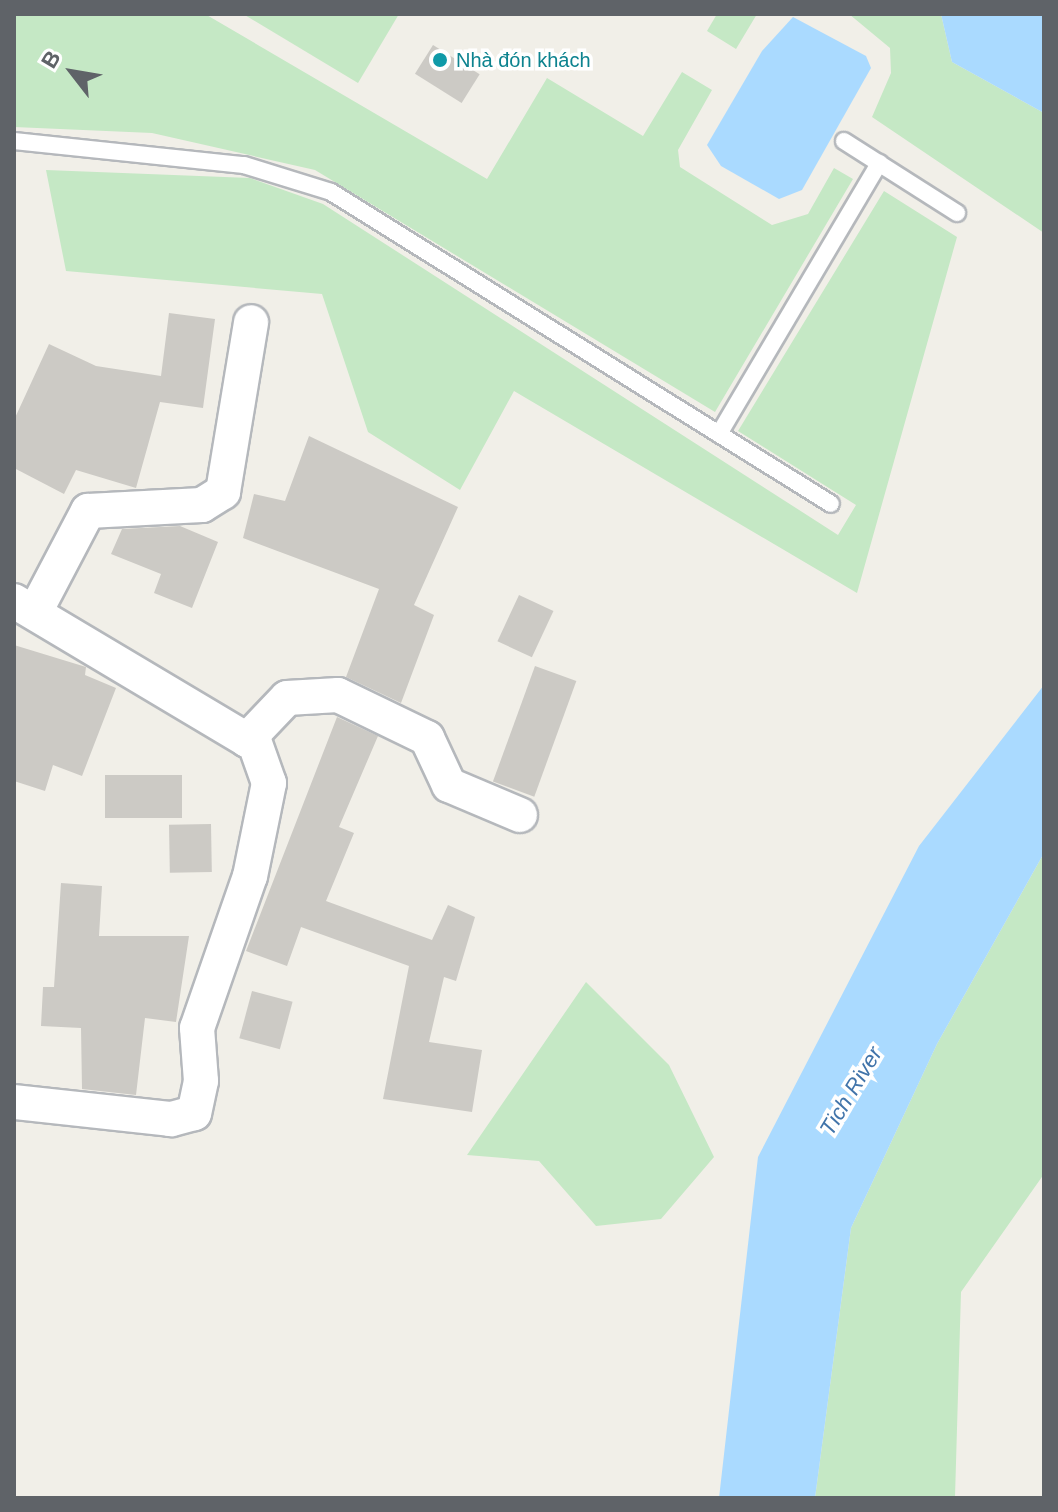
<!DOCTYPE html>
<html>
<head>
<meta charset="utf-8">
<style>
	body { margin:0 }
	#map { position:relative; width:1058px; height:1512px; overflow:hidden; background:#f1efe8; font-family:Arial,sans-serif }
	div>[style] { position:absolute }
	[style*='--x'] { left:calc(var(--x)*1px); top:calc(var(--y)*1px); width:calc(var(--w)*1px); rotate:calc(var(--a)*1deg) }
	.green>* { inset:0; background:#c5e8c5 }
	.water>* { inset:0; background:#aadaff }
	.building>* { inset:0; background:#cccac5; transform-origin:0 0 }
	.roads { filter:drop-shadow(2px 0 #b5b8bc) drop-shadow(-2px 0 #b5b8bc) drop-shadow(0 2px #b5b8bc) drop-shadow(0 -2px #b5b8bc) }
	.service>* { height:16px; margin:-8px; padding:0 8px; transform-origin:8px; border-radius:8px; background:#fff }
	.minor>* { height:34px; margin:-17px; padding:0 17px; transform-origin:17px; border-radius:17px; background:#fff }
	.dots>* { width:22px; height:22px; translate:-50% -50%; box-sizing:border-box; border:4px solid #fff; border-radius:50% }
	span { translate:-50% -50%; white-space:nowrap; text-align:center; line-height:1.15; -webkit-text-stroke:7px #fff; paint-order:stroke }
	.culture-label { font-size:20px; color:#0d838f }
	.left { translate:0 -50%; text-align:left }
	.water-label { font-size:22px; color:#4174aa; font-style:italic }
	.frame { position:absolute; inset:0; border:16px solid #5f6368; pointer-events:none }
	.north { position:absolute; left:32px; top:32px; width:80px; height:80px; -webkit-text-stroke:6px #fff; paint-order:stroke; rotate:301deg; font-size:22px; font-weight:700; line-height:32px; text-align:center; color:#5f6368 }
	.north::after { content:''; display:block; margin:auto; width:28px; height:36px; background:#5f6368; clip-path:polygon(50% 0,100% 100%,50% 72%,0 100%) }
</style>
</head>
<body>
<div id="map">
	<div class="green">
		<div style="clip-path:polygon(14px 14px,205px 14px,487px 179px,547px 78px,643px 136px,682px 72px,712px 90px,678px 150px,680px 167px,772px 225px,808px 214px,834px 168px,853px 179px,715px 412px,315px 170px,152px 133px,14px 127px)"></div>
		<div style="clip-path:polygon(243px 14px,399px 14px,358px 83px)"></div>
		<div style="clip-path:polygon(717px 14px,757px 14px,736px 49px,707px 31px)"></div>
		<div style="clip-path:polygon(849px 14px,941px 14px,952px 62px,1044px 113px,1044px 233px,872px 117px,891px 73px,890px 48px)"></div>
		<div style="clip-path:polygon(46px 170px,250px 178px,323px 204px,838px 535px,856px 505px,738px 431px,884px 191px,957px 237px,857px 593px,514px 391px,460px 490px,368px 432px,322px 294px,66px 271px)"></div>
		<div style="clip-path:polygon(1044px 853px,1044px 1174px,961px 1292px,955px 1497px,815px 1498px,851px 1228px,937px 1044px)"></div>
		<div style="clip-path:polygon(586px 982px,669px 1065px,714px 1157px,661px 1219px,596px 1226px,539px 1161px,467px 1155px)"></div>
	</div>
	<div class="water">
		<div style="clip-path:polygon(941px 14px,1044px 14px,1044px 113px,952px 62px)"></div>
		<div style="clip-path:polygon(793px 17px,866px 56px,871px 68px,802px 190px,779px 199px,721px 166px,707px 145px,762px 51px)"></div>
		<div style="clip-path:polygon(1044px 685px,1044px 853px,937px 1044px,851px 1228px,815px 1498px,719px 1498px,758px 1157px,919px 846px)"></div>
	</div>
	<div class="building">
		<div style="left:433px;top:45px;width:55px;height:34px;rotate:32deg"></div>
		<div style="clip-path:polygon(169px 313px,215px 319px,203px 408px,160px 402px,136px 488px,76px 470px,64px 494px,14px 468px,14px 420px,49px 344px,96px 366px,161px 376px)"></div>
		<div style="clip-path:polygon(309px 436px,458px 507px,414px 605px,434px 615px,401px 703px,346px 677px,379px 589px,243px 538px,254px 494px,285px 501px)"></div>
		<div style="clip-path:polygon(180px 526px,218px 542px,192px 608px,154px 593px,161px 574px,111px 554px,122px 529px)"></div>
		<div style="left:519px;top:595px;width:38px;height:51px;rotate:25deg"></div>
		<div style="clip-path:polygon(14px 645px,86px 667px,85px 675px,116px 688px,82px 776px,53px 765px,45px 791px,14px 781px)"></div>
		<div style="left:535px;top:666px;width:44px;height:123px;rotate:20deg"></div>
		<div style="clip-path:polygon(337px 717px,378px 736px,339px 827px,354px 833px,326px 901px,432px 940px,448px 905px,475px 917px,456px 981px,444px 977px,429px 1042px,482px 1050px,472px 1112px,383px 1099px,409px 966px,301px 927px,287px 966px,246px 951px)"></div>
		<div style="left:182px;top:775px;width:43px;height:77px;rotate:90deg"></div>
		<div style="left:211px;top:824px;width:48px;height:42px;rotate:89deg"></div>
		<div style="clip-path:polygon(61px 883px,102px 886px,99px 936px,189px 936px,176px 1022px,145px 1018px,136px 1095px,82px 1089px,81px 1028px,41px 1026px,43px 987px,54px 987px)"></div>
		<div style="left:252px;top:991px;width:42px;height:49px;rotate:15deg"></div>
	</div>
	<div class="roads">
		<div class="service">
			<div style="--x:14;--y:141;--w:231;--a:6"></div>
			<div style="--x:244;--y:165;--w:91;--a:17.2"></div>
			<div style="--x:331;--y:192;--w:589;--a:31.96"></div>
			<div style="--x:844;--y:141;--w:134;--a:32.5"></div>
			<div style="--x:719;--y:434;--w:315;--a:-59.4"></div>
		</div>
		<div class="minor">
			<div style="--x:14;--y:601;--w:271;--a:30.8"></div>
			<div style="--x:247;--y:740;--w:7;--a:-45"></div>
			<div style="--x:252;--y:735;--w:51;--a:70.5"></div>
			<div style="--x:269;--y:783;--w:95;--a:101.5"></div>
			<div style="--x:250;--y:876;--w:161;--a:109.2"></div>
			<div style="--x:197;--y:1028;--w:53;--a:85.7"></div>
			<div style="--x:201;--y:1081;--w:33;--a:102"></div>
			<div style="--x:194;--y:1113;--w:24;--a:165"></div>
			<div style="--x:171;--y:1119;--w:158;--a:-173.8"></div>
			<div style="--x:36;--y:610;--w:112;--a:-62.3"></div>
			<div style="--x:88;--y:511;--w:114;--a:-3"></div>
			<div style="--x:202;--y:505;--w:25;--a:-32"></div>
			<div style="--x:223;--y:492;--w:172;--a:-80.6"></div>
			<div style="--x:247;--y:740;--w:58;--a:-46.4"></div>
			<div style="--x:287;--y:698;--w:51;--a:-3.4"></div>
			<div style="--x:338;--y:695;--w:99;--a:25.8"></div>
			<div style="--x:427;--y:738;--w:52;--a:64.9"></div>
			<div style="--x:449;--y:785;--w:77;--a:22.9"></div>
		</div>
	</div>
	<div class="dots">
		<div style="left:440px;top:60px;background:#0f9aa8"></div>
	</div>
	<div class="culture-label">
		<span class="left" style="left:456px;top:60px">Nhà đón khách</span>
	</div>
	<div class="water-label">
		<span style="left:851px;top:1091px;rotate:-59deg">Tich River</span>
	</div>
	<div class="frame"></div>
	<div class="north">B</div>
</div>
</body>
</html>
